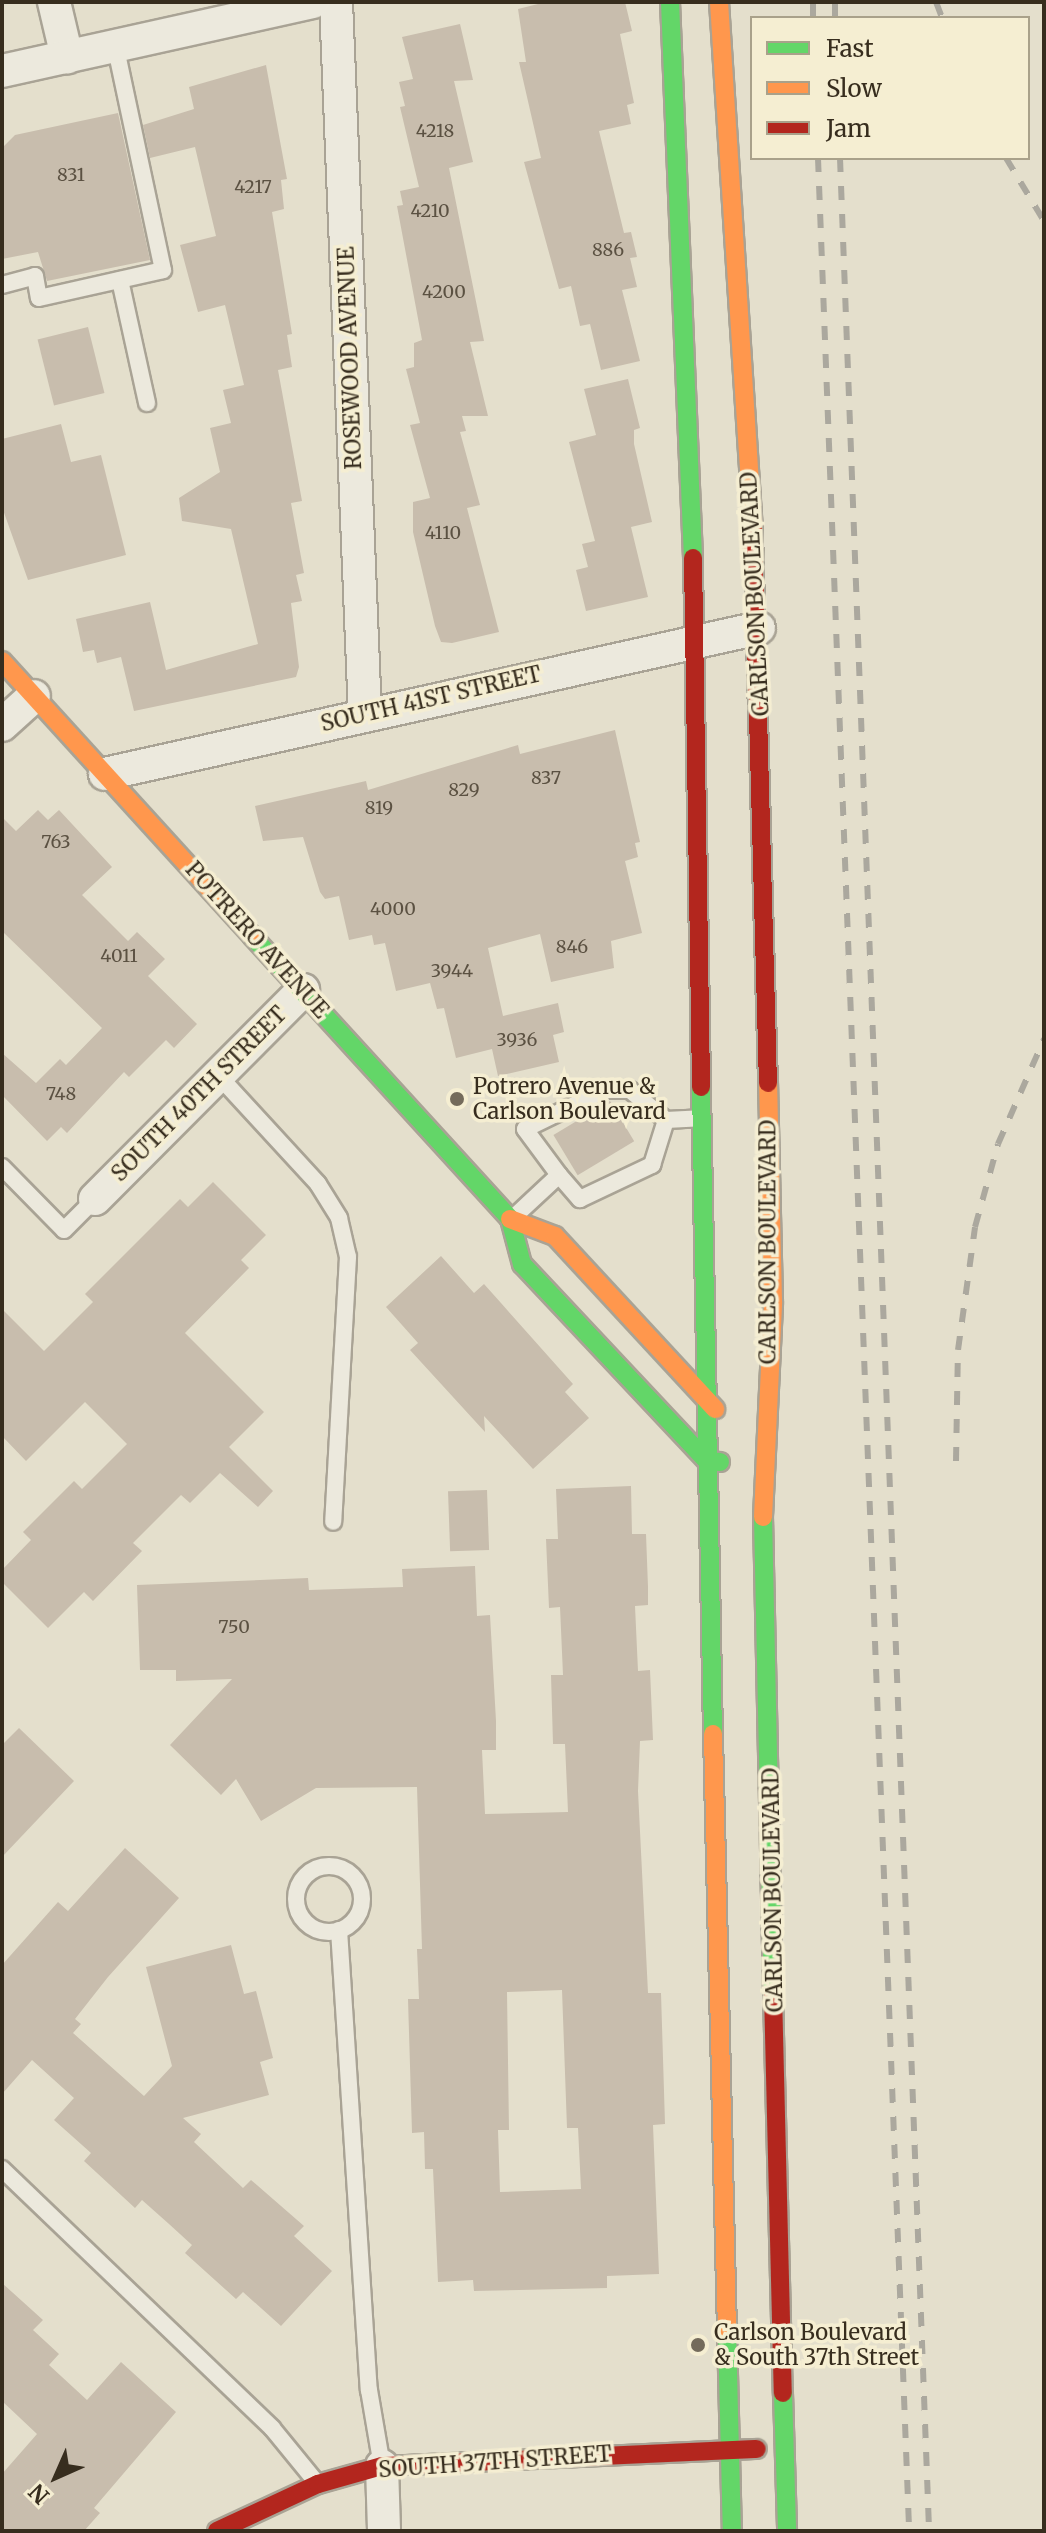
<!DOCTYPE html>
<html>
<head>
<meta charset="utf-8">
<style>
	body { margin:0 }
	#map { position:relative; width:1046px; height:2533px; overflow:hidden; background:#e4dfcc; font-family:Merriweather,serif }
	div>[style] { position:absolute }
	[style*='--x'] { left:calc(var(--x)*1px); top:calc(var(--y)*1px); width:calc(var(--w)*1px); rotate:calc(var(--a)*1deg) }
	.building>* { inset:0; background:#c8bdad; transform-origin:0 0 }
	.roads { filter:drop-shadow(2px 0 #a9a395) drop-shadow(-2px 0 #a9a395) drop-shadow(0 2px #a9a395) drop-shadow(0 -2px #a9a395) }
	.lane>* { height:16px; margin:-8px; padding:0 8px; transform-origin:8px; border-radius:8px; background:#ece9dd }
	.lane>.ring { margin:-8px; padding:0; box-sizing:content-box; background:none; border:16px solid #ece9dd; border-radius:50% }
	.street>* { height:32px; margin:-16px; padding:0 16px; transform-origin:16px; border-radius:16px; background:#ece9dd }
	.fast>* { height:18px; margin:-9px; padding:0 9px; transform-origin:9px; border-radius:9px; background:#63d668 }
	.slow>* { height:18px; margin:-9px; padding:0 9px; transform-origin:9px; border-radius:9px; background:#ff974d }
	.jam>* { height:18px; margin:-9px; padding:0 9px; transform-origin:9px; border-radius:9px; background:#b3261e }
	.rail>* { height:6px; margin-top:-3px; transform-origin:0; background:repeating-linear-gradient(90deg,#aba89e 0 14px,transparent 0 28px) }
	.dots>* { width:22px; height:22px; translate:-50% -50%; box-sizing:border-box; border:4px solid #f5eed2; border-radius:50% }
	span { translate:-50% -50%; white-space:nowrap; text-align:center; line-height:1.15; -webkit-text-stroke:7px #f5eed2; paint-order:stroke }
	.number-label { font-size:18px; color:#5b5142 }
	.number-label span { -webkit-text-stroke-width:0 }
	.street-label { font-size:22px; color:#372d1e }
	.poi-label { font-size:22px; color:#372d1e }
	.left { translate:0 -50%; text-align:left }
	.frame { position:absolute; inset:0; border:4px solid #372d1e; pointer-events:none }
	.legend { position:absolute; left:750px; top:16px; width:280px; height:144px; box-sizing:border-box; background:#f5eed2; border:2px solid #a9a18a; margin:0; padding:10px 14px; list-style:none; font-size:24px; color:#372d1e }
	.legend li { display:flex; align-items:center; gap:16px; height:40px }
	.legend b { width:40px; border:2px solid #a9a18a }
	.north { position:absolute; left:16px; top:2437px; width:80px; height:80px; -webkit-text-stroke:6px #f5eed2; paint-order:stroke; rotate:225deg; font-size:22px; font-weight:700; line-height:32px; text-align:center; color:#372d1e }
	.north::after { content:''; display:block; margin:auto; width:28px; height:36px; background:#372d1e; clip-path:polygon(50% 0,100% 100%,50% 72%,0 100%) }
</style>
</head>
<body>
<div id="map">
	<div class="building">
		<div style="clip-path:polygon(546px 2px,625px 2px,632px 31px,620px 34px,634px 103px,627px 105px,631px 124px,599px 131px,624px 233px,631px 232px,637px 257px,630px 258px,637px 287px,622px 290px,640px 361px,601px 370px,590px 324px,580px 326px,571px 286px,559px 289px,524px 162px,541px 158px,519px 62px,526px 62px,518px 9px)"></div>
		<div style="clip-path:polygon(460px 24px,473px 80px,454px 81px,473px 162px,449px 168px,484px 341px,470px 342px,488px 416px,462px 416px,466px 431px,460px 432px,480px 505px,467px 508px,499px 632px,452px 643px,441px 642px,435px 626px,413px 532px,413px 502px,430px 498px,410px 425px,420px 423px,406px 369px,414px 367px,414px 343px,422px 340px,397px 206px,403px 205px,400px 191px,419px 187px,400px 107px,405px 106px,399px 82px,413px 79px,402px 37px)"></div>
		<div style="clip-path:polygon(266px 65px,287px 179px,281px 180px,284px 209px,272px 212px,292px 334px,287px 335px,292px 367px,278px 370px,302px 501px,291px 503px,304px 573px,296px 575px,302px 601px,291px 603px,299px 667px,296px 677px,134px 711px,121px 657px,97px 663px,94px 650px,83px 652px,76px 619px,150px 602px,166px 670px,258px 644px,231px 529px,182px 521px,179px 498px,220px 472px,210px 428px,231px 423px,223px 390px,244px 385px,225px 305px,198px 312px,180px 245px,216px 236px,195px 147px,150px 158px,143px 125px,194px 109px,189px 87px)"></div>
		<div style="clip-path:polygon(118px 113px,150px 260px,47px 281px,38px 252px,2px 259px,2px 148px,15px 135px)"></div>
		<div style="left:88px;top:327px;width:68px;height:52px;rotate:76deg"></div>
		<div style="clip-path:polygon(628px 379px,640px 428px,634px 430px,634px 444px,652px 522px,631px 527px,648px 597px,586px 611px,576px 570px,588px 567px,582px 544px,595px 541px,569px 442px,596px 435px,584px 389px)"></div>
		<div style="clip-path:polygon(61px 424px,71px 462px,101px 455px,126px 555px,28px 580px,2px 507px,2px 439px)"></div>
		<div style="clip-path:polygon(615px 730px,640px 842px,635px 843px,638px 857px,625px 861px,642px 933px,611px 941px,614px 968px,551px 982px,540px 934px,488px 948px,503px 1016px,558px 1003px,564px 1032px,553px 1035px,559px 1062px,498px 1076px,492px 1049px,456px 1058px,444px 1008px,437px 1009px,430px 983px,396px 991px,385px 943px,374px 945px,372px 935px,349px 940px,339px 896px,325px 899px,320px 892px,303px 837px,263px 841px,255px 806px,366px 781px,368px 790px,518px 745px,520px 754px)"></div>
		<div style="clip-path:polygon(38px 810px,48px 820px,59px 810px,112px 867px,82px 895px,128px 941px,137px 932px,165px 959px,148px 976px,197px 1024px,174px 1048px,166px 1040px,129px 1077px,124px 1072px,67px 1133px,61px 1127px,47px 1141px,2px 1095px,2px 1053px,36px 1083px,60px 1059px,66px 1065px,102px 1028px,2px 931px,2px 817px,16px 831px)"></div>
		<div style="left:610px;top:1101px;width:47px;height:66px;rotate:59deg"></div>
		<div style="clip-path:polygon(213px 1182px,266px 1235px,241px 1260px,249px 1268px,185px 1333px,264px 1412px,229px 1447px,273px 1491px,258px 1507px,220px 1473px,190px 1503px,181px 1495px,133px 1543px,142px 1551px,93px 1601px,84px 1592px,48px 1628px,2px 1582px,2px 1570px,31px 1540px,23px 1532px,74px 1481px,82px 1489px,127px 1444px,85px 1402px,26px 1461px,2px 1436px,2px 1309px,44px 1351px,93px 1302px,85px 1294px,180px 1199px,188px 1207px)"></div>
		<div style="clip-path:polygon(441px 1256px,474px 1293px,484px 1284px,501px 1303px,573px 1384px,565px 1392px,589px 1418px,533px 1469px,484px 1416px,485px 1432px,410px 1350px,418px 1343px,386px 1307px)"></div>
		<div style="clip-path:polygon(evenodd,631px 1486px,632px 1534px,646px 1534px,648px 1587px,648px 1605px,635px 1606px,638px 1671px,650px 1670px,653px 1740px,640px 1741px,638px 1791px,648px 1993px,661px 1993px,665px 2124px,653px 2125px,659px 2274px,607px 2276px,607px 2288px,474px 2291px,473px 2280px,438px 2282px,433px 2169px,425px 2169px,424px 2132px,412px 2133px,408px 1999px,419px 1999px,417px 1949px,422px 1949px,417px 1787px,316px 1788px,261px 1821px,236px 1779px,221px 1795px,170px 1745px,232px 1679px,176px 1681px,176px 1670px,140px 1670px,137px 1585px,308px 1578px,309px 1590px,403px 1587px,402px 1569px,475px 1566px,477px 1616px,490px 1615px,496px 1721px,496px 1750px,482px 1750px,485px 1814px,568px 1812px,565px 1744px,553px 1744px,551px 1675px,563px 1675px,560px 1607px,549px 1608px,546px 1539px,558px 1539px,556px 1489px,631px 1486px,562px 1990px,567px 2128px,578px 2128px,581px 2189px,500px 2192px,498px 2130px,509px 2130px,507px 1992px,562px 1990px)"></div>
		<div style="left:487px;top:1490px;width:60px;height:39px;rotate:88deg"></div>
		<div style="clip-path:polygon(19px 1728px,74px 1781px,2px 1857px,2px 1745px)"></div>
		<div style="clip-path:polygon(125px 1848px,179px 1898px,108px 1977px,75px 2019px,81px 2024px,73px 2033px,144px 2096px,172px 2066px,146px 1967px,231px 1945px,244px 1994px,256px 1991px,264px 2022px,273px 2058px,260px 2062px,269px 2095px,183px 2118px,201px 2134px,194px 2142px,243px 2188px,251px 2180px,304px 2226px,294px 2236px,332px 2271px,281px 2326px,243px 2292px,236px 2299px,185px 2253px,192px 2245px,169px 2224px,142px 2200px,135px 2208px,84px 2161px,91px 2153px,54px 2120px,74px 2098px,32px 2060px,2px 2094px,2px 1965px,58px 1902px,68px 1911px)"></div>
		<div style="clip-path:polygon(2px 2283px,43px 2320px,33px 2330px,59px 2354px,49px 2365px,87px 2400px,121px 2362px,176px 2412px,94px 2508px,100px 2513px,84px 2531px,2px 2531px,2px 2474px,37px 2434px,2px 2401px)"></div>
	</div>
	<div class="roads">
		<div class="lane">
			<div style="--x:120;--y:280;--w:126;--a:77.6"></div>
			<div style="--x:2;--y:285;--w:34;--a:-15"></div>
			<div style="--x:35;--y:276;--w:22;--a:80"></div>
			<div style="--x:39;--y:298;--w:127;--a:-12.7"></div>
			<div style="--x:163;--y:270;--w:230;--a:-102"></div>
			<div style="--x:217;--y:1074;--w:149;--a:47.4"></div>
			<div style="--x:318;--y:1184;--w:40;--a:58"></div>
			<div style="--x:339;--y:1218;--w:40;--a:77"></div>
			<div style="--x:348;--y:1257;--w:265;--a:93.2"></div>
			<div style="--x:2;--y:1167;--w:88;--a:45.5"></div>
			<div style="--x:64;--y:1230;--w:44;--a:-45"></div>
			<div style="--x:559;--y:1175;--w:57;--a:-126.5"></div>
			<div style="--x:525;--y:1129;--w:89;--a:-26"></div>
			<div style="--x:605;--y:1090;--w:25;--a:0"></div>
			<div style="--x:630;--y:1090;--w:47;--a:39.8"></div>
			<div style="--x:666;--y:1120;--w:34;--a:-3"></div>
			<div style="--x:515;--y:1216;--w:60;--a:-43"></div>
			<div style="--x:559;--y:1175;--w:32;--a:49"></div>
			<div style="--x:580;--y:1199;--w:80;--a:-25.3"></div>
			<div style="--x:652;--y:1165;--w:47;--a:-72.7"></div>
			<div class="ring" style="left:296px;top:1866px;width:50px;height:50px"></div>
			<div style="--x:339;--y:1930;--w:461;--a:86.3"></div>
			<div style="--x:369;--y:2390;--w:77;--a:80.3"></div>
			<div style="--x:2;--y:2169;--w:374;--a:43.8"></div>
			<div style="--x:272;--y:2428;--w:71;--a:50.7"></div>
		</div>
		<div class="street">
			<div style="--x:54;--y:2;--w:57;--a:76.7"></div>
			<div style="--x:336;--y:2;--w:713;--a:87.67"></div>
			<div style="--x:2;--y:71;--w:318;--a:-12.5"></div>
			<div style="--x:2;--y:725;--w:43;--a:-42.2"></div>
			<div style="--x:105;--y:774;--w:670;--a:-12.58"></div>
			<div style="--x:95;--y:1199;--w:295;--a:-45.1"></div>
			<div style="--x:382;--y:2466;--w:65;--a:88.2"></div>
		</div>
		<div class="fast">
			<div style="--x:670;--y:2;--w:556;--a:87.63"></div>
			<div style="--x:252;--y:936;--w:383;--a:47.6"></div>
			<div style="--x:510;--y:1219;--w:47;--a:75.1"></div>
			<div style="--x:522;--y:1264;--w:270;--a:46.8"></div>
			<div style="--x:707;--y:1461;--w:13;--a:4"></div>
			<div style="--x:701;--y:1087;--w:647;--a:88.94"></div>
			<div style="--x:763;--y:1517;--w:476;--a:88.8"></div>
			<div style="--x:727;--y:2332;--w:199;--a:88.6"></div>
			<div style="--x:783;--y:2393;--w:138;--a:88.3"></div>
		</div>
		<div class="slow">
			<div style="--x:719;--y:2;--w:529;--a:86.32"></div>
			<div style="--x:2;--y:661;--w:372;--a:47.7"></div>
			<div style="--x:510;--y:1219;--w:48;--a:20.7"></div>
			<div style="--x:555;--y:1236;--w:236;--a:47.2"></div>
			<div style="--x:763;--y:1517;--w:216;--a:-87.3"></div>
			<div style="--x:773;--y:1301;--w:218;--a:-91.3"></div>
			<div style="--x:713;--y:1734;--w:598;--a:88.66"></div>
		</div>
		<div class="jam">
			<div style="--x:753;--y:530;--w:553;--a:88.45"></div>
			<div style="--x:693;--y:558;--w:529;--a:89.13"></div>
			<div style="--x:773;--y:1993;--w:400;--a:88.6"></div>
			<div style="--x:217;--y:2531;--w:111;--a:-25"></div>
			<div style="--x:318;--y:2484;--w:66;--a:-15.7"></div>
			<div style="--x:382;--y:2466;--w:375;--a:-2.6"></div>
		</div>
	</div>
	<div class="rail">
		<div style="--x:813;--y:2;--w:16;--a:90"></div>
		<div style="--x:835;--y:2;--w:16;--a:90"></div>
		<div style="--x:936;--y:2;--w:17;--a:69"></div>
		<div style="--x:818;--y:158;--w:2375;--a:87.8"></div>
		<div style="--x:840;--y:158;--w:2375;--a:87.85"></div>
		<div style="--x:1006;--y:158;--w:74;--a:58.9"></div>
		<div style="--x:956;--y:1461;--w:111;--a:-89"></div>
		<div style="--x:958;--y:1350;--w:124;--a:-82.1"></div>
		<div style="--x:975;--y:1227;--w:86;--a:-74.5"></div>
		<div style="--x:998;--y:1144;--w:115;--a:-66.3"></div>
	</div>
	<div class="dots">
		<div style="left:457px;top:1099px;background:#746b5b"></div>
		<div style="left:698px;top:2345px;background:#746b5b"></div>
	</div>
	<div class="number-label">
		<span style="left:435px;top:131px">4218</span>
		<span style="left:71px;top:175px">831</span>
		<span style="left:253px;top:187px">4217</span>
		<span style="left:430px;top:211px">4210</span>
		<span style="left:608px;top:250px">886</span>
		<span style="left:444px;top:292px">4200</span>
		<span style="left:443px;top:533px">4110</span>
		<span style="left:546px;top:778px">837</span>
		<span style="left:464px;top:790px">829</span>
		<span style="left:379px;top:808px">819</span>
		<span style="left:56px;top:842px">763</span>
		<span style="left:393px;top:909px">4000</span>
		<span style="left:572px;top:947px">846</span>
		<span style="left:119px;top:956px">4011</span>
		<span style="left:452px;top:971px">3944</span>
		<span style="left:517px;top:1040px">3936</span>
		<span style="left:61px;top:1094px">748</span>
		<span style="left:234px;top:1627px">750</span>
	</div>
	<div class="street-label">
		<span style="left:350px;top:358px;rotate:-92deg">ROSEWOOD AVENUE</span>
		<span style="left:755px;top:594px;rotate:-93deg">CARLSON BOULEVARD</span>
		<span style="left:431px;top:699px;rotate:-13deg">SOUTH 41ST STREET</span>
		<span style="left:257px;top:940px;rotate:48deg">POTRERO AVENUE</span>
		<span style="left:199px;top:1094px;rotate:-45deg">SOUTH 40TH STREET</span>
		<span style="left:768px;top:1242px;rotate:-90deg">CARLSON BOULEVARD</span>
		<span style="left:773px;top:1890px;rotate:-91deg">CARLSON BOULEVARD</span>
		<span style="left:495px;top:2462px;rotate:-4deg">SOUTH 37TH STREET</span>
	</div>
	<div class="poi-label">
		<span class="left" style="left:473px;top:1099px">Potrero Avenue &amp;<br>Carlson Boulevard</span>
		<span class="left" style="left:714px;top:2345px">Carlson Boulevard<br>&amp; South 37th Street</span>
	</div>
	<div class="frame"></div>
	<ul class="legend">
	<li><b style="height:10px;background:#63d668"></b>Fast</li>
	<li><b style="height:10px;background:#ff974d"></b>Slow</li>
	<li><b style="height:10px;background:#b3261e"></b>Jam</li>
	</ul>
	<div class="north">N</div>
</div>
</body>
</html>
